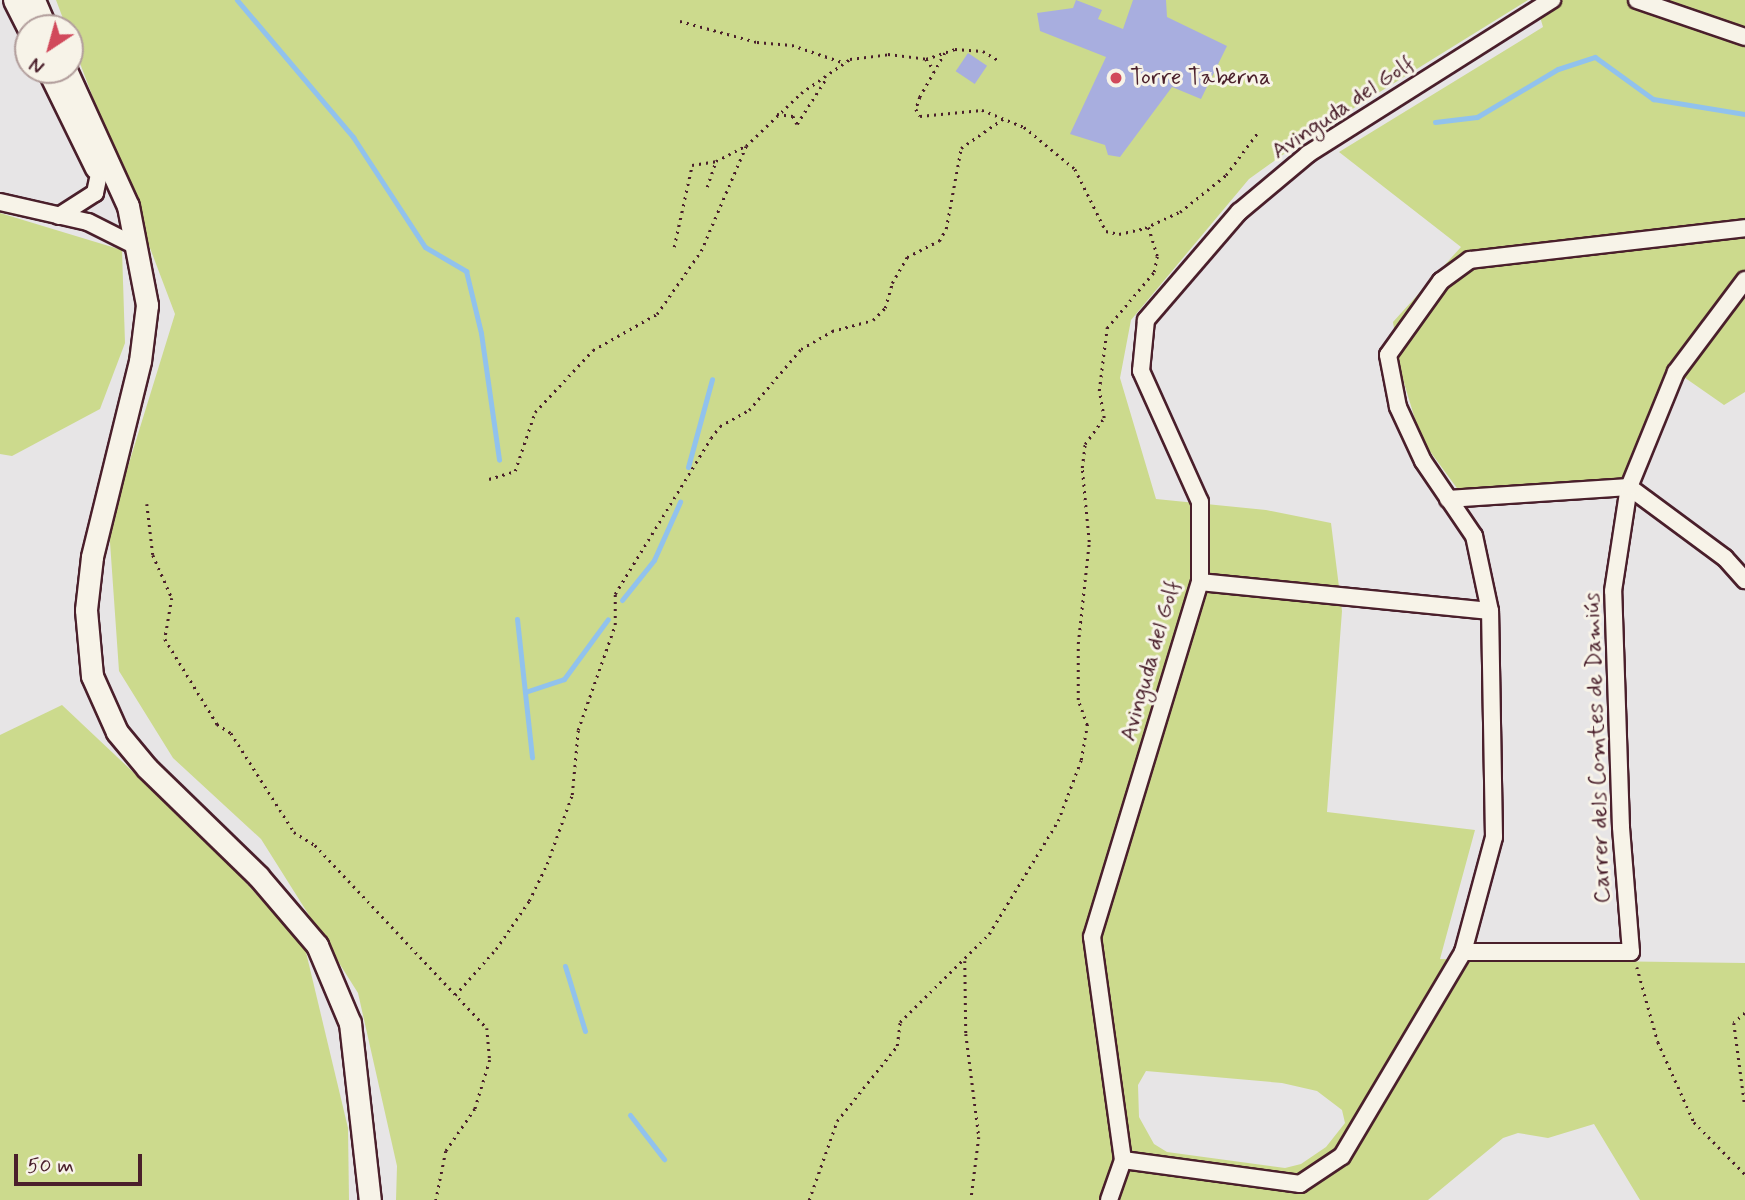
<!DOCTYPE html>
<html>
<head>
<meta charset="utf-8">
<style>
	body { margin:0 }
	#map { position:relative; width:1745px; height:1200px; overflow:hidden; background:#e7e5e6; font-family:Mynerve,sans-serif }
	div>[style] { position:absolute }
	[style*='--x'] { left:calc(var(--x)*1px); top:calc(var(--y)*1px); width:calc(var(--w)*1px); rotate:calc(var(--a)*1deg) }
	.green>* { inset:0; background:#ccda8d }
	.stream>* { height:5px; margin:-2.5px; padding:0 2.5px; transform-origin:2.5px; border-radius:2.5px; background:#91c2ed }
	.building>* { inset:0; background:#a8aedf; transform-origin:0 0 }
	.path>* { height:2.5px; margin-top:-1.25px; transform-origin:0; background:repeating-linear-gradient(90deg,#4a1f2b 0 2px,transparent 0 7px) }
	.roads { filter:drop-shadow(2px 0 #4a1f2b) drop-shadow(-2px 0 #4a1f2b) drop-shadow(0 2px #4a1f2b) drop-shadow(0 -2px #4a1f2b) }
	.street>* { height:16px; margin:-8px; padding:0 8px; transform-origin:8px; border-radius:8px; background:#f7f3e8 }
	.secondary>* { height:21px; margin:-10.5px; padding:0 10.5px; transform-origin:10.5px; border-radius:10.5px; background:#f7f3e8 }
	.dots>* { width:19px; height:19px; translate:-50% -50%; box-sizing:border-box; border:4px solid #f7f3e8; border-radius:50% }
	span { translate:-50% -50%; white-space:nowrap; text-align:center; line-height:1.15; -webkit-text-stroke:6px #f7f3e8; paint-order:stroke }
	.poi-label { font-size:23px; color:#4a1f2b }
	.left { translate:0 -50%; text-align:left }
	.street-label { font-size:23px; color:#4a1f2b }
	.north { position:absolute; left:14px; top:14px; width:70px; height:70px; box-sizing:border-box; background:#f7f3e8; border:2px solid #b29e9c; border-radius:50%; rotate:216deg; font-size:19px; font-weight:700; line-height:28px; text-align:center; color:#4a1f2b }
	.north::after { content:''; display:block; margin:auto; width:24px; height:32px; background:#d1495b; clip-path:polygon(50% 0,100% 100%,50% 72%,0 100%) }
	.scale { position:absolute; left:14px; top:1154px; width:128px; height:32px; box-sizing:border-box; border:4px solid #4a1f2b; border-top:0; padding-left:9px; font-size:21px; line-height:24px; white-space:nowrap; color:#4a1f2b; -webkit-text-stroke:5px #f7f3e8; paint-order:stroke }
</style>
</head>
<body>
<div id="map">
	<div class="green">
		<div style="clip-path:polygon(evenodd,56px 0,1528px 0,1312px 134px,1249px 179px,1131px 320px,1120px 378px,1156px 499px,1266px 510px,1331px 523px,1342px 611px,1327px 812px,1475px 830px,1440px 959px,1745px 963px,1745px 1200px,1640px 1200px,1594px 1124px,1548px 1138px,1518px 1133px,1503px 1138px,1428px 1200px,396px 1200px,397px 1166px,358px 993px,261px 839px,173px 758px,119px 671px,109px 528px,175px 314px,56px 0,1146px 1071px,1282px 1083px,1317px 1091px,1342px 1110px,1345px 1123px,1326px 1147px,1301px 1164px,1285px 1168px,1167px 1152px,1154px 1144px,1139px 1117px,1138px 1085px,1146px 1071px)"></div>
		<div style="clip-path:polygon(1535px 0,1745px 0,1745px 392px,1724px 405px,1668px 366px,1622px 481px,1462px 495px,1421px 439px,1401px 373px,1393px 322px,1461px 247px,1339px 152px,1543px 27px)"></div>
		<div style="clip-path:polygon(0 213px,122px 250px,125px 343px,100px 409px,12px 456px,0 454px)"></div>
		<div style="clip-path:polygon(62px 705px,219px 853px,305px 948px,348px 1128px,349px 1200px,0 1200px,0 735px)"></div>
	</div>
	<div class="stream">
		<div style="--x:237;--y:0;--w:180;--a:49.7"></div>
		<div style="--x:353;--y:137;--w:131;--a:56.8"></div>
		<div style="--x:425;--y:247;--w:48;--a:30.3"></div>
		<div style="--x:466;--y:271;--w:64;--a:76.4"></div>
		<div style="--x:481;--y:333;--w:128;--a:81.9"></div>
		<div style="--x:1435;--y:122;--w:42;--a:-6.8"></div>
		<div style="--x:1477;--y:117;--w:94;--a:-30.7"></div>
		<div style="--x:1558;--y:69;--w:39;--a:-18"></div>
		<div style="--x:1595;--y:57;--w:72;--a:35.9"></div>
		<div style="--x:1653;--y:99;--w:93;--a:9.3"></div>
		<div style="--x:688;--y:467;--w:91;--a:-74.7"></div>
		<div style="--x:622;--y:600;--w:51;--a:-51.3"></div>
		<div style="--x:654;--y:560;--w:64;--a:-65.9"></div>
		<div style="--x:517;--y:619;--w:139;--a:83.8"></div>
		<div style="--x:525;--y:692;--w:41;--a:-18.4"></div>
		<div style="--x:564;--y:679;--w:74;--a:-53.7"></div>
		<div style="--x:565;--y:966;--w:68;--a:72.9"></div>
		<div style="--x:630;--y:1115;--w:56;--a:52.3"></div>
	</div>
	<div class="building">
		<div style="clip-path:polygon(1076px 0,1102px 10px,1098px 19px,1123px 29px,1133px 0,1166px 0,1167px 17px,1227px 46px,1201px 99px,1172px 87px,1120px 157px,1108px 155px,1105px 145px,1070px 134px,1106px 57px,1040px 31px,1037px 13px,1073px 8px)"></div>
		<div style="left:968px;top:53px;width:23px;height:22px;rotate:34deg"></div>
	</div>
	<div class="path">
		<div style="--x:680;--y:21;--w:80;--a:15.3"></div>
		<div style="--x:757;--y:42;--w:35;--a:5"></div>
		<div style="--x:792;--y:45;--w:56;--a:18.8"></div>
		<div style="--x:945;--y:53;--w:51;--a:119.6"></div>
		<div style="--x:920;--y:97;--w:13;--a:108"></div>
		<div style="--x:916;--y:109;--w:8;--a:60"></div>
		<div style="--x:920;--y:116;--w:62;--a:-5.5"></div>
		<div style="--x:982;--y:110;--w:45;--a:22"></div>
		<div style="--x:1024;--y:127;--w:66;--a:39.5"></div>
		<div style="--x:1075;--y:169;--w:69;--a:63.4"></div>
		<div style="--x:1106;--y:231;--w:13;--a:13"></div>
		<div style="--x:1119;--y:234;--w:27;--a:-13"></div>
		<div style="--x:1145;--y:228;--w:38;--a:-25"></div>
		<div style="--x:1180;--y:212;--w:59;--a:-38.8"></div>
		<div style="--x:1226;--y:175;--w:54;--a:-53.3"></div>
		<div style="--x:926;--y:59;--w:14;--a:54"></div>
		<div style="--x:777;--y:114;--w:16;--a:7"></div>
		<div style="--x:793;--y:116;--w:9;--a:63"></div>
		<div style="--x:797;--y:124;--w:56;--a:-57.4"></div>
		<div style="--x:707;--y:187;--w:28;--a:-71"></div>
		<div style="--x:674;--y:247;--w:84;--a:-77.6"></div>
		<div style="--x:692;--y:165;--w:24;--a:-9"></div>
		<div style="--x:716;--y:161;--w:34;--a:-27"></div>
		<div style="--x:746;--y:146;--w:76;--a:-43.9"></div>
		<div style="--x:801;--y:93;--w:60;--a:-34.8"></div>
		<div style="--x:850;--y:59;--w:38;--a:-7"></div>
		<div style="--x:888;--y:54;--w:38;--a:7"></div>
		<div style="--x:926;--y:59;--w:31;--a:-19"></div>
		<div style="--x:955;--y:49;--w:28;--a:4"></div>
		<div style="--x:983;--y:51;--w:17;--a:31"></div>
		<div style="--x:489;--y:479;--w:27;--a:-17"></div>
		<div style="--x:515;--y:471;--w:62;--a:-71.3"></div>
		<div style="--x:535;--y:412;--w:85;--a:-46.9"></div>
		<div style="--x:593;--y:350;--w:73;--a:-29.4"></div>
		<div style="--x:657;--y:314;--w:77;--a:-55.1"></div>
		<div style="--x:701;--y:251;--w:114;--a:-66.8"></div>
		<div style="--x:147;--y:504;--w:51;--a:83.3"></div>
		<div style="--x:153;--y:555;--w:47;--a:66.2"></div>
		<div style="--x:172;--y:598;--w:42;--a:99.7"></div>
		<div style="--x:165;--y:639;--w:100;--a:58.5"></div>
		<div style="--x:217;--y:724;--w:17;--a:33"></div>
		<div style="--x:231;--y:733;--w:117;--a:57.5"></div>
		<div style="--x:294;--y:832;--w:25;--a:32"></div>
		<div style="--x:315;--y:845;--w:251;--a:46.8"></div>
		<div style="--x:487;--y:1028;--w:32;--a:85"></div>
		<div style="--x:490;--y:1060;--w:51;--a:107"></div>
		<div style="--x:475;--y:1109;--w:51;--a:124.6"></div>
		<div style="--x:446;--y:1151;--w:50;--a:101.5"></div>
		<div style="--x:965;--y:961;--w:73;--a:89.2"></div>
		<div style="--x:966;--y:1034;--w:104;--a:82.8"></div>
		<div style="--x:979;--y:1137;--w:64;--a:97.2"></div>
		<div style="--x:1637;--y:967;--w:78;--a:74.4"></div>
		<div style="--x:1658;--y:1042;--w:88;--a:65.8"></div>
		<div style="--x:1694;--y:1122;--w:73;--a:45.6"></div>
		<div style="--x:455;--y:995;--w:62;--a:-48.3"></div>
		<div style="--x:496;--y:949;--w:58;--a:-55.5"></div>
		<div style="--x:529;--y:901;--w:41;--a:-64.1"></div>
		<div style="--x:547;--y:864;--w:73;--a:-70.1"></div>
		<div style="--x:572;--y:795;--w:65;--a:-84.7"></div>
		<div style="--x:578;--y:730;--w:111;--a:-70.6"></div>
		<div style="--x:615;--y:625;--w:31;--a:-90"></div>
		<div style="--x:615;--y:594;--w:183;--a:-58.4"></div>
		<div style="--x:711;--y:438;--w:15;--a:-53"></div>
		<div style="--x:720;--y:426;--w:33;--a:-29"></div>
		<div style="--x:749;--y:410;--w:80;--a:-49.6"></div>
		<div style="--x:801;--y:349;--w:36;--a:-30"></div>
		<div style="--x:832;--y:331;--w:42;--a:-15"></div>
		<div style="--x:873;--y:320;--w:17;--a:-45"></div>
		<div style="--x:885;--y:308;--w:26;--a:-74"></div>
		<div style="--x:892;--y:283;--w:30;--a:-60"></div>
		<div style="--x:907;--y:257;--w:36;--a:-27"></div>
		<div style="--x:939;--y:241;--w:14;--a:-60"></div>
		<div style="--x:946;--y:229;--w:82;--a:-79.5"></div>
		<div style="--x:961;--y:148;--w:52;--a:-34.9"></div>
		<div style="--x:1745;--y:1013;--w:15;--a:138"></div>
		<div style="--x:1734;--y:1023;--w:84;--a:82.5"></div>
		<div style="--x:809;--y:1200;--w:84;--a:-70.5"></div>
		<div style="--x:837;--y:1121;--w:96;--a:-51.3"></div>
		<div style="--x:897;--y:1046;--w:24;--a:-83"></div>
		<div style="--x:900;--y:1022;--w:125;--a:-44.7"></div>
		<div style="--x:989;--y:934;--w:132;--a:-58.6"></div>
		<div style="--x:1058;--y:821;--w:65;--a:-69.3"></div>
		<div style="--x:1081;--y:760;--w:36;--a:-80"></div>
		<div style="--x:1087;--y:725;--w:27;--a:-110"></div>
		<div style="--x:1078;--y:700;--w:56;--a:-90"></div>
		<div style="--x:1078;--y:644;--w:103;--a:-83.8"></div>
		<div style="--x:1089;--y:542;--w:74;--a:-95.4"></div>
		<div style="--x:1082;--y:468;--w:24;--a:-83"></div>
		<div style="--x:1085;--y:444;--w:32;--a:-54"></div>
		<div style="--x:1104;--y:418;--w:27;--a:-100"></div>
		<div style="--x:1099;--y:391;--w:64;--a:-82.8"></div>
		<div style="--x:1107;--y:328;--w:73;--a:-50"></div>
		<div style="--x:1154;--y:272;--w:16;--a:-79"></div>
		<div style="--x:1157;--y:256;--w:30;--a:-107"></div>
	</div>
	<div class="roads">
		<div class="street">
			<div style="--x:1637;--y:0;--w:114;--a:18.9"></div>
			<div style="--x:0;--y:202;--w:90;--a:12.8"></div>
			<div style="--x:88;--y:222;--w:56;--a:26.6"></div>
			<div style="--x:59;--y:216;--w:43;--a:-32.6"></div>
			<div style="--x:95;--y:193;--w:19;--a:-78"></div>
			<div style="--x:1448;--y:499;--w:181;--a:-3.8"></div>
			<div style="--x:1629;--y:487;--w:119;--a:36.5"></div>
			<div style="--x:1725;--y:558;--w:30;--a:48"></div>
			<div style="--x:1200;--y:582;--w:291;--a:5.7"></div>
			<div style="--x:1463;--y:952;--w:168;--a:0"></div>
			<div style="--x:1631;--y:952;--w:125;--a:-94.6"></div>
			<div style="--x:1621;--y:827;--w:236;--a:-91.9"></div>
			<div style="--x:1613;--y:591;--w:105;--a:-81.3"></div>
			<div style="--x:1629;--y:487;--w:124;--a:-67.8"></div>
			<div style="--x:1676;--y:372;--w:115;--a:-53.1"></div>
			<div style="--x:1123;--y:1160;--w:179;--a:7.7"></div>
			<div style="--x:1300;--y:1184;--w:50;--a:-33.7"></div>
			<div style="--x:1342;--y:1156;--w:237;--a:-59.3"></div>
			<div style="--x:1463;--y:952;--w:119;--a:-74.9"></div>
			<div style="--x:1494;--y:837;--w:226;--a:-91"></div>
			<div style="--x:1490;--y:611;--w:77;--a:-102"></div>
			<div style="--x:1474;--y:536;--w:91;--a:-124.2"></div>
			<div style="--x:1423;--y:461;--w:60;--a:-114.8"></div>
			<div style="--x:1398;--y:407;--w:53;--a:-100.9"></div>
			<div style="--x:1388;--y:355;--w:91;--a:-54.4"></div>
			<div style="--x:1441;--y:281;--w:36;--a:-36"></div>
			<div style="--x:1470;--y:260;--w:277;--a:-6.6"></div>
			<div style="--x:1109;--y:1200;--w:42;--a:-70.7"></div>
			<div style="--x:1123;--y:1160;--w:225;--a:-97.9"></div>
			<div style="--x:1092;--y:937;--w:371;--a:-73.1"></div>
			<div style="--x:1200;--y:582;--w:80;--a:-90"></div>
			<div style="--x:1200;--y:502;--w:144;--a:-114.2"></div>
			<div style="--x:1141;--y:371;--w:51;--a:-84.4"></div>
			<div style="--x:1146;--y:320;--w:143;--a:-49.3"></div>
			<div style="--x:1239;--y:212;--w:90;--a:-40"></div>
			<div style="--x:1308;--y:154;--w:289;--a:-32.3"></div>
		</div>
		<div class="secondary">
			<div style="--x:14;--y:0;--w:31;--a:63"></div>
			<div style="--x:34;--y:0;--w:30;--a:67"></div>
			<div style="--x:48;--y:70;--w:109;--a:63.9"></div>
			<div style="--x:66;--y:70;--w:149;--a:65.5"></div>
			<div style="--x:128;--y:206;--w:101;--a:79.1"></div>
			<div style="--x:147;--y:305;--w:56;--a:97.1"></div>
			<div style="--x:140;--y:361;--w:202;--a:103.8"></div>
			<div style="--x:92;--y:557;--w:53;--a:96.5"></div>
			<div style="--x:86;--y:610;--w:66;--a:84.8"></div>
			<div style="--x:92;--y:676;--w:61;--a:65.9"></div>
			<div style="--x:117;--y:732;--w:47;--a:50.2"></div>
			<div style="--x:147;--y:768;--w:155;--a:44.2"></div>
			<div style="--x:258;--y:876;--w:91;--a:49.5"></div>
			<div style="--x:317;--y:945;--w:85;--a:67.1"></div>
			<div style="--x:350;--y:1023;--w:178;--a:83.6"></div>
		</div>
	</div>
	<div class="dots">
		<div style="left:1116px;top:78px;background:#d1495b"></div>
	</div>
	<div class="poi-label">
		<span class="left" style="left:1130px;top:78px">Torre Taberna</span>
	</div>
	<div class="street-label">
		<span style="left:1343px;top:108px;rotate:-34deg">Avinguda del Golf</span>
		<span style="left:1151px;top:661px;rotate:-74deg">Avinguda del Golf</span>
		<span style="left:1598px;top:748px;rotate:-92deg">Carrer dels Comtes de Damiús</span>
	</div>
	<div class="north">N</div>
	<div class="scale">50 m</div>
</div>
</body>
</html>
